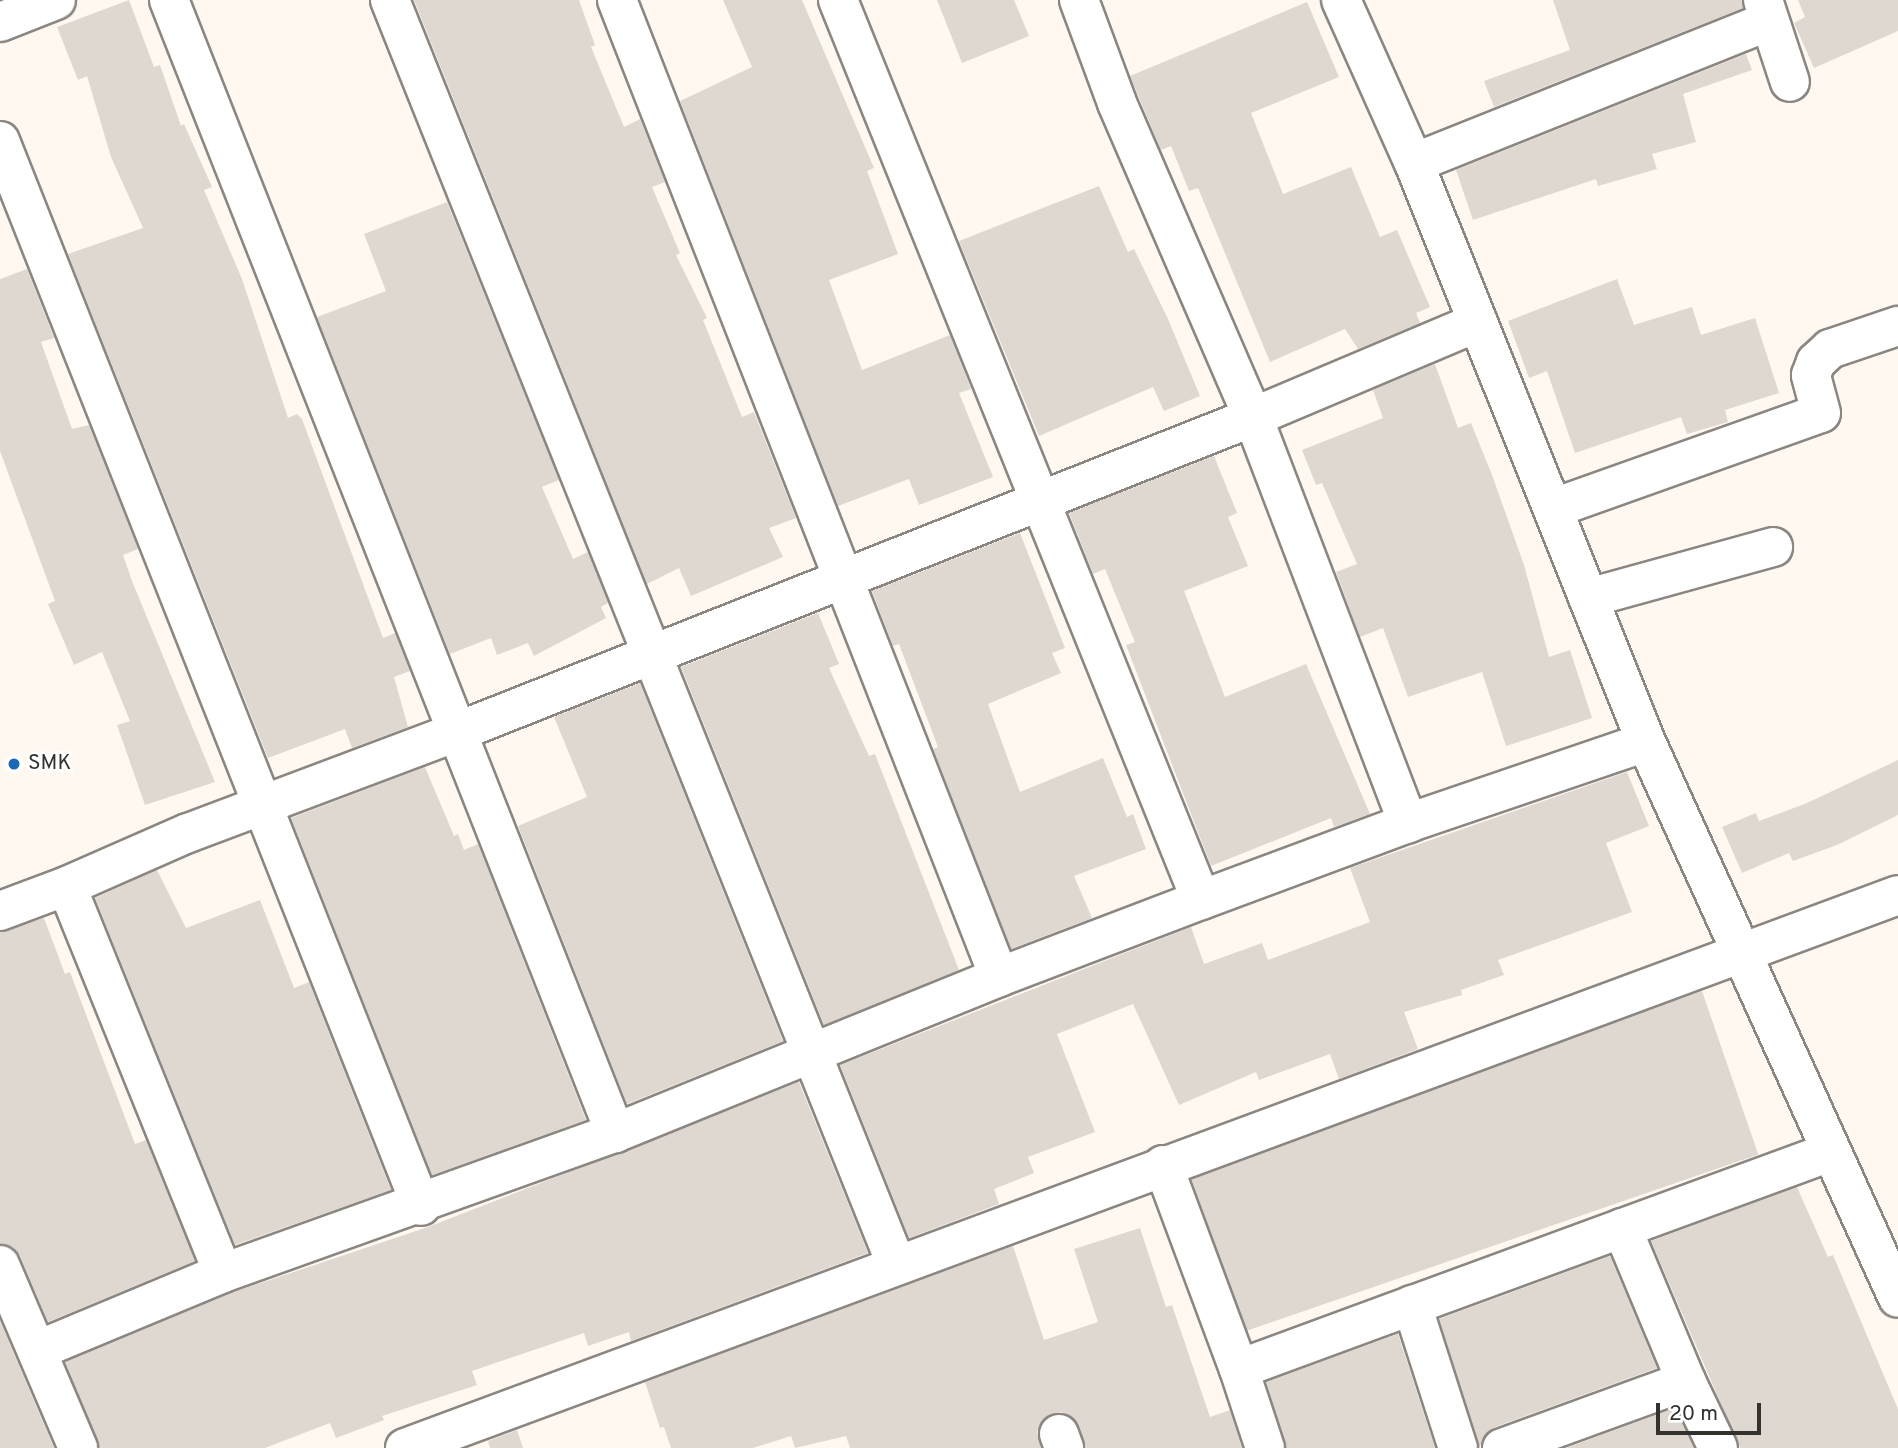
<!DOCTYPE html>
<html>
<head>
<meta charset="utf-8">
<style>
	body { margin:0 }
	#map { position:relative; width:1898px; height:1448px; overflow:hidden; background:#fef8f1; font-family:Overpass,sans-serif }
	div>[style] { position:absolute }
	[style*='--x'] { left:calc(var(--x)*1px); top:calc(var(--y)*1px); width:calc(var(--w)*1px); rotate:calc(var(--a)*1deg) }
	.building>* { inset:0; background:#ded8d1; transform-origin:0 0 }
	.roads { filter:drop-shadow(2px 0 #8b8680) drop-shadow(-2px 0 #8b8680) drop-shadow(0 2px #8b8680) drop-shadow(0 -2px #8b8680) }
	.minor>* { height:38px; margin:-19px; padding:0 19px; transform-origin:19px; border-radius:19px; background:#fff }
	.dots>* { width:19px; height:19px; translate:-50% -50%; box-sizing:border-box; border:4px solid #fff; border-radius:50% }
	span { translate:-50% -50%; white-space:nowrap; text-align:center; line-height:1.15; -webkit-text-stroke:5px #fff; paint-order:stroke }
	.poi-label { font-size:21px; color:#33312e }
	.left { translate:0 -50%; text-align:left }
	.scale { position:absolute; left:1656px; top:1403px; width:105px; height:32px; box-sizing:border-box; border:4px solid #33312e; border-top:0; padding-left:9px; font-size:21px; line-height:24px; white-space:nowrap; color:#33312e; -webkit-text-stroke:5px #fff; paint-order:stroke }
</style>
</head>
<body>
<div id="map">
	<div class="building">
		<div style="clip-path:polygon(129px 0,154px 67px,160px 65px,181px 126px,184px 124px,212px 187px,204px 190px,242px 279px,288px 418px,297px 414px,302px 419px,383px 638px,395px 633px,410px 671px,394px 677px,408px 727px,352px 748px,345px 729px,268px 758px,68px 254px,143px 228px,111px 157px,87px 76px,78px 80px,57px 27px)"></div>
		<div style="clip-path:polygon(414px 0,579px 0,595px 45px,591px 47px,624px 127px,640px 119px,665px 182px,652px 187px,680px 253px,676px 255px,707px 318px,703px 320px,742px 417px,754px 412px,796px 518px,769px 528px,783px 557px,691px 596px,679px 568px,647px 584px)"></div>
		<div style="clip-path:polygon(723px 0,802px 0,874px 168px,867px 171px,898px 254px,829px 280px,862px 370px,950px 335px,971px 389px,959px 393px,993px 477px,919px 505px,909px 479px,838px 506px,680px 101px,752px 67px)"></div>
		<div style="clip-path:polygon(937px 0,1014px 0,1029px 36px,962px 63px)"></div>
		<div style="clip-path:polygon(1553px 0,1742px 0,1743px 8px,1494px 107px,1484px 81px,1570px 50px)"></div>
		<div style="clip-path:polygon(1798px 0,1898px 0,1898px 31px,1814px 68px,1794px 23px,1805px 17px)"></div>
		<div style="clip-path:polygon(1307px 2px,1339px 77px,1251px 113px,1283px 194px,1351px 167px,1380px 237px,1397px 230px,1430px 307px,1416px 313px,1420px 323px,1358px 349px,1345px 329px,1270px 362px,1198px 188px,1189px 191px,1171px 146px,1161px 150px,1130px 76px)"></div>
		<div style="clip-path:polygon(1746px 54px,1752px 70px,1683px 94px,1696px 142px,1652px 154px,1657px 169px,1598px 186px,1596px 179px,1473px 220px,1456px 170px)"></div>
		<div style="clip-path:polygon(1099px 186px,1128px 252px,1134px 249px,1168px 319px,1200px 396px,1164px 411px,1153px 387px,1039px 436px,959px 241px)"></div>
		<div style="clip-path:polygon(447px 202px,559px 480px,542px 487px,573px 559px,588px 552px,608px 603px,601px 607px,606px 618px,534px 656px,528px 643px,497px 655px,491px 638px,450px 654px,317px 317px,386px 291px,364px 234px)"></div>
		<div style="clip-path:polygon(27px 269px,54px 338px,41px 342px,72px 429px,89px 425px,138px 549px,123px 555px,132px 581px,215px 782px,145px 805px,117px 725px,130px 721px,102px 652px,74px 665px,48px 604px,55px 601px,0 451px,0 279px)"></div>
		<div style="clip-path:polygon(1617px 279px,1634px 325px,1692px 307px,1701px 335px,1755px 318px,1779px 393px,1725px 410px,1728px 422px,1687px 434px,1681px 417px,1575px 453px,1547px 371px,1529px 378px,1508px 321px)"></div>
		<div style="clip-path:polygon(1435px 364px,1458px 428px,1471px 423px,1492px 475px,1524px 565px,1549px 657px,1570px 650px,1592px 718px,1506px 746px,1482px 672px,1408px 697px,1383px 628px,1360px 637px,1336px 572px,1357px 564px,1322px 483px,1316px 485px,1302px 450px,1383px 418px,1373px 390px)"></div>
		<div style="clip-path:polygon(1214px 456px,1237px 513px,1228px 517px,1248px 566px,1184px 591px,1225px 697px,1306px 664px,1370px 814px,1334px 827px,1331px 818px,1211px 866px,1126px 645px,1135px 642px,1105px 569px,1093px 574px,1069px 513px)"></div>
		<div style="clip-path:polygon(1020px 533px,1065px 648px,1052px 653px,1061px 673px,988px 704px,1020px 792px,1103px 758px,1127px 817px,1133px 814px,1146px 849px,1074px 876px,1092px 918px,1011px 949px,933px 749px,938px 747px,899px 644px,893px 646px,872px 591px)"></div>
		<div style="clip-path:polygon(818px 613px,839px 664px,829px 668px,869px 756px,875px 754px,959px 970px,824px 1025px,681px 667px)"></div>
		<div style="clip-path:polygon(640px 683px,783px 1041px,627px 1104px,518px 826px,587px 797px,554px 717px)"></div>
		<div style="clip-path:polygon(1898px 760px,1898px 815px,1837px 845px,1793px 861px,1789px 853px,1742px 873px,1722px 827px,1756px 813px,1759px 821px,1807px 803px)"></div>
		<div style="clip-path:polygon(425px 767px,454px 836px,458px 834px,464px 850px,478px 844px,586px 1120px,432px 1175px,291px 818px)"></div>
		<div style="clip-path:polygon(1627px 772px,1649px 826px,1606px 843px,1632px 912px,1498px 960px,1504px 975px,1461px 990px,1462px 995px,1404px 1012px,1418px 1049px,1339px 1079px,1330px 1054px,1259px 1080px,1256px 1072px,1179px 1105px,1133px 1004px,1057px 1034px,1095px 1132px,1028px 1157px,1034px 1173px,994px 1189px,999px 1204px,909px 1238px,840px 1065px,1191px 927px,1204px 964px,1262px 943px,1268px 960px,1370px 922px,1350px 868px)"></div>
		<div style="clip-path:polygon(157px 870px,186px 928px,260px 900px,294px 988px,309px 982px,391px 1190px,235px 1245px,95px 898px)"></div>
		<div style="clip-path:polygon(44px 918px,65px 974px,70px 972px,135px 1144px,146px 1140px,195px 1261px,48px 1322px,20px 1256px,13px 1247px,0 1244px,0 932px)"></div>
		<div style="left:1702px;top:991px;width:173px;height:544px;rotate:71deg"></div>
		<div style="clip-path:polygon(799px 1082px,868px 1253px,631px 1341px,629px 1332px,588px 1346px,584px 1333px,472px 1371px,477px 1385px,382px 1416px,384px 1420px,336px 1438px,330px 1423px,265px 1448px,99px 1448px,65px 1362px,231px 1293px,428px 1227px)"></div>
		<div style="clip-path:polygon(1797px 1187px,1828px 1257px,1833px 1255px,1898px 1409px,1898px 1448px,1740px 1448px,1651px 1241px)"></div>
		<div style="clip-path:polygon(1140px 1228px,1166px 1307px,1172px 1305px,1210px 1417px,1230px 1410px,1242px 1448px,1085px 1448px,1079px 1426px,1062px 1412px,1042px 1420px,1037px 1431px,1041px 1448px,850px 1448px,846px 1436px,795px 1448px,791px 1436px,753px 1448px,671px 1448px,664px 1427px,660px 1428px,645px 1382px,1013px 1246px,1044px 1340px,1098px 1322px,1074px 1249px)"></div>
		<div style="clip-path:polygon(1610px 1256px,1657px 1368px,1495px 1427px,1485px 1435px,1479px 1448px,1439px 1319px)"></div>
		<div style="clip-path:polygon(0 1321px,54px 1448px,0 1448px)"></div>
		<div style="clip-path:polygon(1398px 1334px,1435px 1448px,1286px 1448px,1266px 1382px)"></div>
		<div style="clip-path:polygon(1675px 1408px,1694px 1448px,1566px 1448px)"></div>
		<div style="clip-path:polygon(517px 1430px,523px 1448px,490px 1448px,488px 1441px)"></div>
	</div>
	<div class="roads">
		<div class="minor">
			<div style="--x:169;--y:0;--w:1218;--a:68.51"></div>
			<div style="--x:390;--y:0;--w:1362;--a:68.18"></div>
			<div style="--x:617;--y:0;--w:1049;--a:68.64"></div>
			<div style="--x:838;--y:0;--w:970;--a:68.03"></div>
			<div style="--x:1079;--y:0;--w:110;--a:69.7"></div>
			<div style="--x:1117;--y:103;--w:342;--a:66.6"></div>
			<div style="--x:1253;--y:417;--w:435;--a:69.1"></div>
			<div style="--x:1341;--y:0;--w:179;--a:65.9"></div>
			<div style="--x:1414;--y:163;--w:624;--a:68.16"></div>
			<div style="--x:1646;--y:742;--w:610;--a:65.62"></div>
			<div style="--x:1763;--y:0;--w:86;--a:71.8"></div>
			<div style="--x:0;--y:22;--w:60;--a:-21.4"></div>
			<div style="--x:0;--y:141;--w:1145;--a:68.43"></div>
			<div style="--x:1414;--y:163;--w:382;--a:-21.8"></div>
			<div style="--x:1554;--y:508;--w:283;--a:-19.6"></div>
			<div style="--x:1821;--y:413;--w:39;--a:-105"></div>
			<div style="--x:1811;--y:375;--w:14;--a:-69"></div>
			<div style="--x:1816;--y:362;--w:19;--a:-43"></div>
			<div style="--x:1830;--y:349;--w:72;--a:-18.7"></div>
			<div style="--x:1588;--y:598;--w:192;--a:-15.4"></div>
			<div style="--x:0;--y:911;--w:72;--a:-20.5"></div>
			<div style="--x:1163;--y:1165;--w:218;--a:69.6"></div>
			<div style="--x:1239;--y:1369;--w:630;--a:-20.16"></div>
			<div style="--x:1622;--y:1228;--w:166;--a:67.3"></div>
			<div style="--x:0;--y:1265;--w:199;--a:66.9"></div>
			<div style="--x:223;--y:1273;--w:417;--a:-112"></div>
			<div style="--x:67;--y:886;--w:132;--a:-23.7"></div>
			<div style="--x:188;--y:833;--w:290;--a:-20.6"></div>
			<div style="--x:459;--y:731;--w:854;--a:-21.58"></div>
			<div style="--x:1253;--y:417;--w:244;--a:-22.9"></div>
			<div style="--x:1412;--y:1305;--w:150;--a:72.2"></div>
			<div style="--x:38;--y:1350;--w:200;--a:-22.6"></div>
			<div style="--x:223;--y:1273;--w:416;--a:-19.7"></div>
			<div style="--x:615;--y:1133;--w:414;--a:-22.1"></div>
			<div style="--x:999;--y:977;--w:216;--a:-20.9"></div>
			<div style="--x:1201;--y:900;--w:221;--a:-20.4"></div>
			<div style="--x:1408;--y:823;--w:251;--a:-18.8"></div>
			<div style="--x:1239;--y:1369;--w:83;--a:71.8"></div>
			<div style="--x:1059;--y:1434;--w:15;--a:70"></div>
			<div style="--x:405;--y:1448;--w:1592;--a:-20.32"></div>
			<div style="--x:1502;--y:1448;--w:196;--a:-20"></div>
			<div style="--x:1686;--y:1381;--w:74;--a:64.5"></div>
		</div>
	</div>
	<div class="dots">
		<div style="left:14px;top:764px;background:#1b66b5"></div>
	</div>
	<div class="poi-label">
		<span class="left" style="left:28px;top:764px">SMK</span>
	</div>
	<div class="scale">20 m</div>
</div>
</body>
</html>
